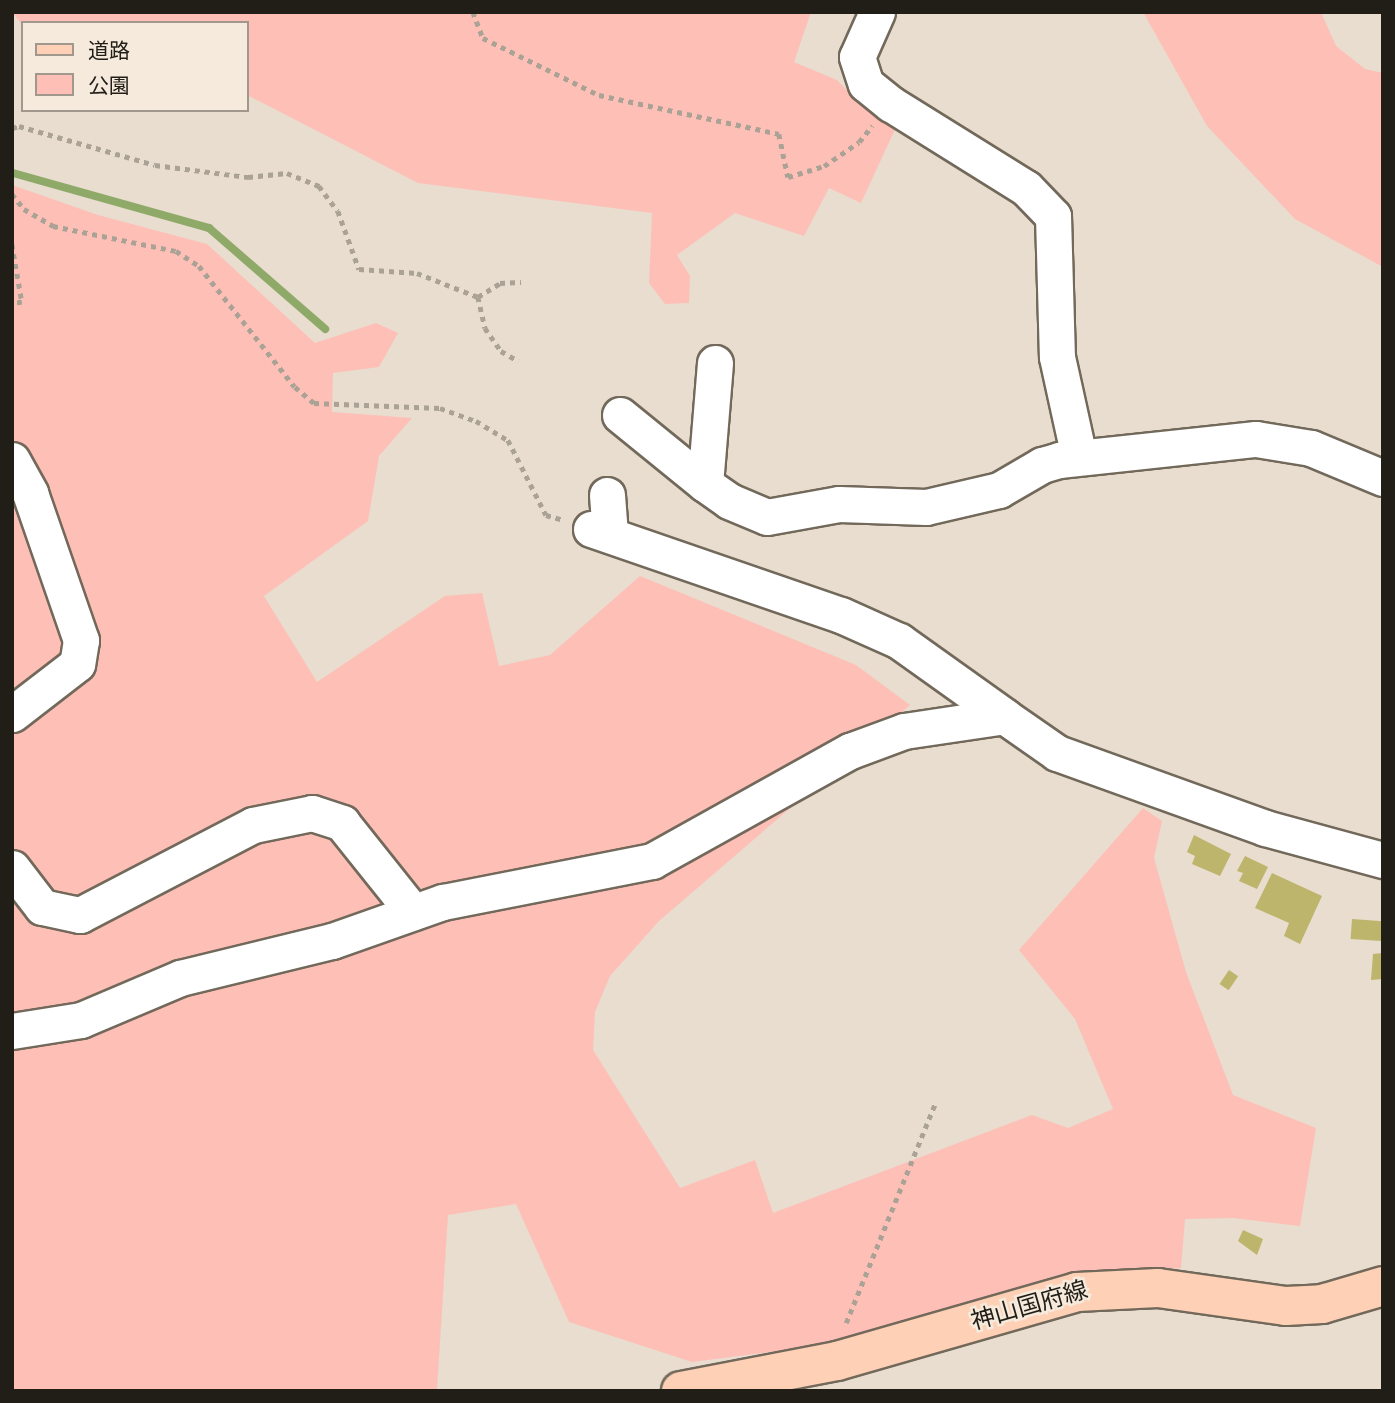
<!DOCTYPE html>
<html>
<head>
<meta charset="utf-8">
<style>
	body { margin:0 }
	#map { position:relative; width:1395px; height:1403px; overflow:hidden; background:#e8ddce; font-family:Overpass,"Noto Sans JP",sans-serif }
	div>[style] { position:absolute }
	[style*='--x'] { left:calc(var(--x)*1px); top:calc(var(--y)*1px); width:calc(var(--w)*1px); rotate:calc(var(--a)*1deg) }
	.green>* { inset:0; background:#febfb7 }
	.stream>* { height:8px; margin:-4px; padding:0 4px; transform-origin:4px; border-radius:4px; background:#8ea968 }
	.building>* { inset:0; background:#beb56d; transform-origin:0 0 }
	.path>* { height:4.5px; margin-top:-2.25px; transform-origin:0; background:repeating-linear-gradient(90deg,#aba296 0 5px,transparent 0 10px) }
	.roads { filter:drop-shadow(2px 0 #72695b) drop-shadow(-2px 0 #72695b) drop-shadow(0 2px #72695b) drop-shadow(0 -2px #72695b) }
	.minor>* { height:35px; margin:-17.5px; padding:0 17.5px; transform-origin:17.5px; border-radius:17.5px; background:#fff }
	.major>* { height:38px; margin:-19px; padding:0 19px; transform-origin:19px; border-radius:19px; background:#fed1b6 }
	span { translate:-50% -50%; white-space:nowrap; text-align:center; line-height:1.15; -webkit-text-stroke:5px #f5eadb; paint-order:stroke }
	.street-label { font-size:24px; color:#211e18 }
	.frame { position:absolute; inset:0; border:14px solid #211e18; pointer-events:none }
	.legend { position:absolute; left:21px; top:21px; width:228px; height:91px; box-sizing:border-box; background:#f5eadb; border:2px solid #a0988d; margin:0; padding:9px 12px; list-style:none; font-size:21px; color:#211e18 }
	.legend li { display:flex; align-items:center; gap:14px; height:35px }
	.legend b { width:35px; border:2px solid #a0988d }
</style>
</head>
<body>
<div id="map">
	<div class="green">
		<div style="clip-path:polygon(12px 12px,811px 12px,794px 62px,837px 80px,862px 106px,898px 123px,861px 203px,829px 188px,804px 236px,735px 213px,677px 255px,690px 276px,689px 303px,665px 304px,649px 283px,652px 213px,418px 183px,247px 95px,247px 23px,23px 26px)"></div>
		<div style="clip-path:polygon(1143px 12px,1321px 12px,1336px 46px,1365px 69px,1383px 73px,1383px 267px,1295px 219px,1207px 126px)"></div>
		<div style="clip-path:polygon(12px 185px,98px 215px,207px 244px,315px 343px,376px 323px,398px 333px,379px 367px,333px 373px,332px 412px,412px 418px,379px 456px,368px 521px,264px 596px,317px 682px,445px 596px,482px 593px,499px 666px,550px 655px,640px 576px,856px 665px,910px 705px,659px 921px,610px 976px,595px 1012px,593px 1050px,680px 1188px,755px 1160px,773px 1213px,1032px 1115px,1068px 1128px,1113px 1109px,1075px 1019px,1019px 950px,1143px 808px,1162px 821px,1154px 858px,1186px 972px,1233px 1095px,1316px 1128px,1300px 1226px,1233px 1218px,1185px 1219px,1181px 1268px,1062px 1274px,825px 1345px,692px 1362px,569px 1322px,516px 1204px,448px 1215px,437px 1391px,12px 1391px)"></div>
	</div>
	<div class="stream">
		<div style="--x:13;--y:173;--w:204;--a:15.7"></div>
		<div style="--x:209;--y:228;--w:154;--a:41"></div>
	</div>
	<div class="building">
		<div style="clip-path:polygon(1194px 835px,1231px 854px,1220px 876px,1192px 864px,1195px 856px,1187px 852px)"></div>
		<div style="clip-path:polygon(1245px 856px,1268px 867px,1257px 889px,1239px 881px,1243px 873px,1237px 871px)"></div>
		<div style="clip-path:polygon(1272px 873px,1322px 896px,1300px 944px,1284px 936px,1289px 923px,1255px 908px)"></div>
		<div style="left:1352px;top:919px;width:31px;height:20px;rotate:4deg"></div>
		<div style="clip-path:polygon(1383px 953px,1383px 979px,1371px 980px,1373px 954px)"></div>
		<div style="left:1229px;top:970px;width:11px;height:17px;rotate:34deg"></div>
		<div style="clip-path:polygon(1243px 1230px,1263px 1239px,1257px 1255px,1238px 1241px)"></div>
	</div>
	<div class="path">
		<div style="--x:473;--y:12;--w:28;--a:69"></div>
		<div style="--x:483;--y:38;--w:129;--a:26.2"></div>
		<div style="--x:599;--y:95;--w:184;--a:12.2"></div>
		<div style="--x:779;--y:134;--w:44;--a:78.2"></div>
		<div style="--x:788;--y:177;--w:38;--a:-17"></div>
		<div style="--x:824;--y:166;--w:42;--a:-34.4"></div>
		<div style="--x:859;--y:142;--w:21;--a:-51"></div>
		<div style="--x:12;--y:128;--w:7;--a:-16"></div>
		<div style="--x:19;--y:126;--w:141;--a:16"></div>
		<div style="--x:155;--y:165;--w:94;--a:7.4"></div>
		<div style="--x:248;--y:177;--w:39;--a:-6"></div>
		<div style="--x:287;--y:173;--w:35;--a:22"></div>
		<div style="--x:319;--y:186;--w:31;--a:53"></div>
		<div style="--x:338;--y:211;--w:62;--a:70.1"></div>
		<div style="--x:359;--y:269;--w:58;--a:3.9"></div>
		<div style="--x:417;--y:273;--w:66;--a:21.5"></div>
		<div style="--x:478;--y:297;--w:26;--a:-32"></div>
		<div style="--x:500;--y:283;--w:21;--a:-3"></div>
		<div style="--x:12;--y:194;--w:19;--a:51"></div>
		<div style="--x:24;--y:209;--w:34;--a:30"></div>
		<div style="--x:53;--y:226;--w:126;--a:11.5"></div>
		<div style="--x:176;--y:251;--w:27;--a:33"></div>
		<div style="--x:199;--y:266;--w:154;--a:51.6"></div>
		<div style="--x:295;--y:387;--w:25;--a:40"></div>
		<div style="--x:314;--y:403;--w:126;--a:2.3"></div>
		<div style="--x:440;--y:408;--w:38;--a:20"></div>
		<div style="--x:476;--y:421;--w:37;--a:31"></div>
		<div style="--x:508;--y:440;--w:84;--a:63.1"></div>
		<div style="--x:546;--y:515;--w:18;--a:16"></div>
		<div style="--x:12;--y:244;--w:59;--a:80.2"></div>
		<div style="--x:22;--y:302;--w:10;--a:169"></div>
		<div style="--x:478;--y:297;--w:32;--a:77"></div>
		<div style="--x:485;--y:328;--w:28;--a:55"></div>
		<div style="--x:501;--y:351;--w:20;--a:30"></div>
		<div style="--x:846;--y:1323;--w:236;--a:-67.9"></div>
	</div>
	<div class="roads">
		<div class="minor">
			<div style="--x:877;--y:12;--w:49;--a:114"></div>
			<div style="--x:857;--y:57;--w:28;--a:72"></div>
			<div style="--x:866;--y:84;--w:32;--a:39"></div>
			<div style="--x:891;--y:104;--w:159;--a:31.9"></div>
			<div style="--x:1026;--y:188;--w:39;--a:46"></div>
			<div style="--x:1053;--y:216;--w:141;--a:88.4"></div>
			<div style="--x:1057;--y:357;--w:102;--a:77.6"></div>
			<div style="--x:715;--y:363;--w:121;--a:94.7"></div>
			<div style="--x:705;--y:484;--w:29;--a:35"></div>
			<div style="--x:729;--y:501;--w:41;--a:22.8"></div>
			<div style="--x:767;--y:517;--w:73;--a:-10.2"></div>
			<div style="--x:839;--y:504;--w:87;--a:2"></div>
			<div style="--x:926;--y:507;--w:75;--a:-13.1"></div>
			<div style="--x:999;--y:490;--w:50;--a:-30.2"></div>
			<div style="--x:1042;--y:465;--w:18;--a:-16"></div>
			<div style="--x:1059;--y:460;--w:198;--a:-6.1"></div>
			<div style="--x:1256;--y:439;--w:56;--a:9.3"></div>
			<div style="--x:1311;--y:448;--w:78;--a:22.6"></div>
			<div style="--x:620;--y:415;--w:109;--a:39.1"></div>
			<div style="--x:12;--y:460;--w:38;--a:61"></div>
			<div style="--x:30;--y:493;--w:156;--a:70.9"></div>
			<div style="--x:81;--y:640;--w:24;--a:99"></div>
			<div style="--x:77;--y:664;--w:82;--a:142.4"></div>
			<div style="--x:607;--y:495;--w:40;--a:85.7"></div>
			<div style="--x:591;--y:529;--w:264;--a:19"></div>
			<div style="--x:841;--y:615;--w:64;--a:24.1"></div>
			<div style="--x:899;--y:641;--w:129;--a:35.5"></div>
			<div style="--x:12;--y:868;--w:49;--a:52.4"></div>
			<div style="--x:42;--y:907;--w:39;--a:12"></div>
			<div style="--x:80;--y:915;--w:195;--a:-27.5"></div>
			<div style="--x:253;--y:825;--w:60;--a:-11.5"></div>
			<div style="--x:312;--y:813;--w:32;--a:18"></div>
			<div style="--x:342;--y:823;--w:114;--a:51.4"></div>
			<div style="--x:12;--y:1031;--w:70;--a:-9.1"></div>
			<div style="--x:81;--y:1020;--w:108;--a:-23"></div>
			<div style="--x:180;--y:978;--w:156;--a:-13.7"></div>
			<div style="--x:332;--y:941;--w:118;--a:-19.4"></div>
			<div style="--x:443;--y:902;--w:213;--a:-11.1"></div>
			<div style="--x:652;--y:861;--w:227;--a:-29.1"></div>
			<div style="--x:850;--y:751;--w:58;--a:-20.3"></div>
			<div style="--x:904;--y:731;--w:101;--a:-8.5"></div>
			<div style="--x:1004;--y:716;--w:65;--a:34.9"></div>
			<div style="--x:1057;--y:753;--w:221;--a:19.8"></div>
			<div style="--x:1265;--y:828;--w:122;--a:15.2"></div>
		</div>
		<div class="major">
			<div style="--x:681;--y:1391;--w:159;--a:-10.9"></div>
			<div style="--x:837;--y:1361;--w:250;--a:-16"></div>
			<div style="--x:1077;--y:1292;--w:81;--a:-2.8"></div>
			<div style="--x:1158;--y:1288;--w:129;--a:8"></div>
			<div style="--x:1286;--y:1306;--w:36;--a:-3"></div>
			<div style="--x:1322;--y:1304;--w:64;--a:-16.4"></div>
		</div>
	</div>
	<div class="street-label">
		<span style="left:1030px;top:1308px;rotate:-16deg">神山国府線</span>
	</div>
	<div class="frame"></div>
	<ul class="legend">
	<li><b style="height:9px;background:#fed1b6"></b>道路</li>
	<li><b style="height:19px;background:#febfb7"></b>公園</li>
	</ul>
</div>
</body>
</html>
